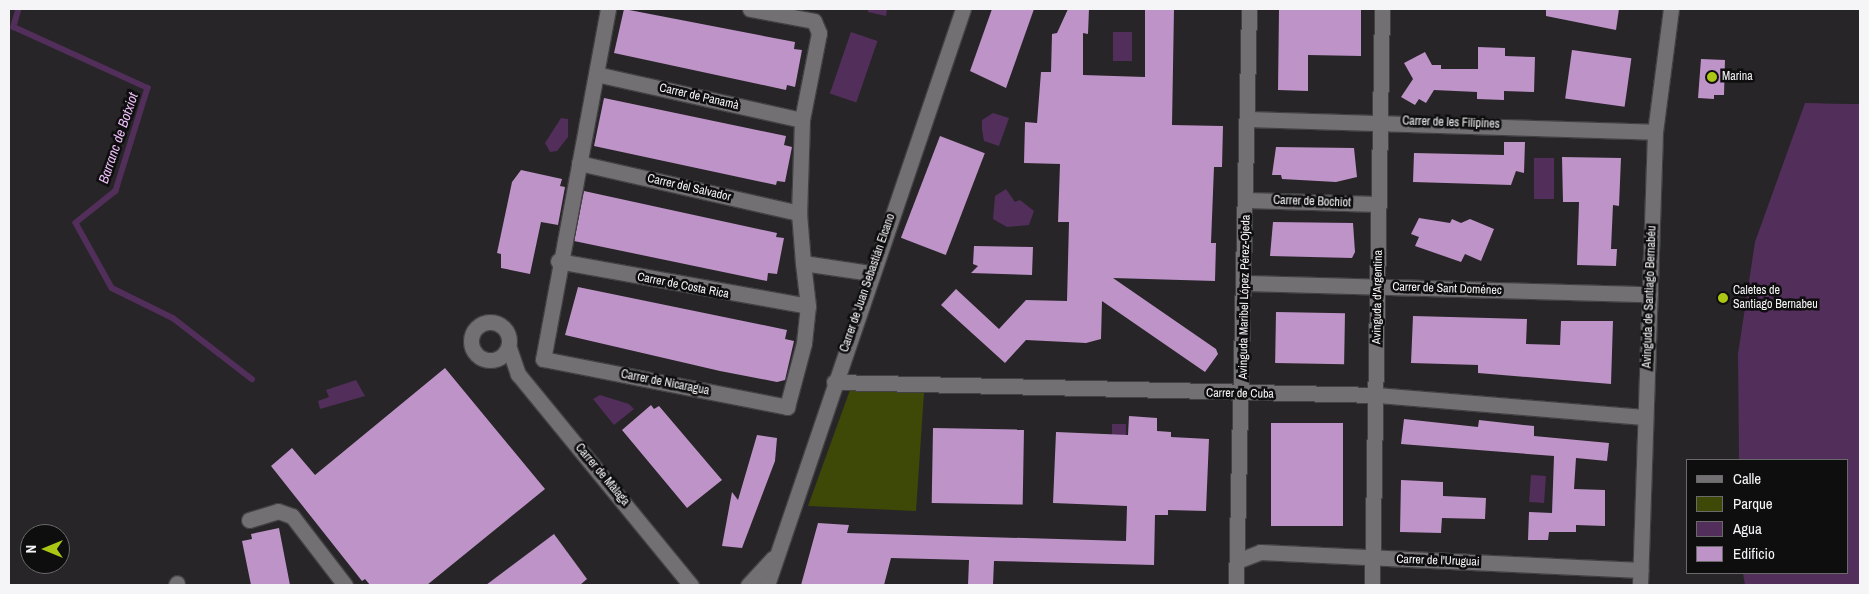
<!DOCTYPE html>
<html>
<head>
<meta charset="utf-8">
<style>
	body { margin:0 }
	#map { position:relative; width:1869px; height:594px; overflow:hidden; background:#272527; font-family:"Archivo Narrow",sans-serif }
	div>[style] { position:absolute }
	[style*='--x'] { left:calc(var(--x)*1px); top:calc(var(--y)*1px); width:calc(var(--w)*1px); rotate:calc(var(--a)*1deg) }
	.green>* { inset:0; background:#3e4907 }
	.water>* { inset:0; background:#522e5b; transform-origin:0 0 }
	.pier>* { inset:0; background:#272527 }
	.stream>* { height:5.5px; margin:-2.75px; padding:0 2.75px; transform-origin:2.75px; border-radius:2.75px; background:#522e5b }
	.building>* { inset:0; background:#bd93c8; transform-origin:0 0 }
	.roads { filter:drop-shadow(1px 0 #424143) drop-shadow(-1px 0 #424143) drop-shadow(0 1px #424143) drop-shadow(0 -1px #424143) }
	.street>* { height:15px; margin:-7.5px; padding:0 7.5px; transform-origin:7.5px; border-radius:7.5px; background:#737073 }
	.street>.ring { margin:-7.5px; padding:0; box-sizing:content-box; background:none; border:15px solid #737073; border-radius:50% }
	.secondary>* { height:15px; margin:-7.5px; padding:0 7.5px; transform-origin:7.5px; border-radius:7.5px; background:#737073 }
	.dots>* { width:14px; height:14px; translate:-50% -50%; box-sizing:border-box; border:2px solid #0f0e0f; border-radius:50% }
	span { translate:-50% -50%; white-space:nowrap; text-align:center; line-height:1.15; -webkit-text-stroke:5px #0f0e0f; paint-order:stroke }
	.poi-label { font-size:12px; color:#f5f4f6 }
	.left { translate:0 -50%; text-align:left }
	.street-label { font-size:12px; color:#f5f4f6 }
	.water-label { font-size:14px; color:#ecbef8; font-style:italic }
	.frame { position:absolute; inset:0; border:10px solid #f5f4f6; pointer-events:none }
	.legend { position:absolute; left:1686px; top:459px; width:162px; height:115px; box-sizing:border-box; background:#0f0e0f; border:1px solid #6b6a6b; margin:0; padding:6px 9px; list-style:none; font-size:15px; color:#f5f4f6 }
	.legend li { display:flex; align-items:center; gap:10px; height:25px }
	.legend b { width:25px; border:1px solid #6b6a6b }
	.north { position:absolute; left:20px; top:524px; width:50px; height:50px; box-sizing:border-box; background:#0f0e0f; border:1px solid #6b6a6b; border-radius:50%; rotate:270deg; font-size:14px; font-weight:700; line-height:20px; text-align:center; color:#f5f4f6 }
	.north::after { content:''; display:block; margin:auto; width:18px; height:22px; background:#abc615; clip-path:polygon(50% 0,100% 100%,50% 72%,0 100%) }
</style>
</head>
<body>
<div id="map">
	<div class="green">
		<div style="clip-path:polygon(850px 390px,924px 393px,916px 511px,808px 506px)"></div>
	</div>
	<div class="water">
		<div style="clip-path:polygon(868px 9px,887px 9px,886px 16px,868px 12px)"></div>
		<div style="left:851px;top:32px;width:28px;height:65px;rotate:19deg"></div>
		<div style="left:1113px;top:32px;width:19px;height:29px"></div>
		<div style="clip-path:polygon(1805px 103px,1860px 104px,1860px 585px,1745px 585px,1743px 573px,1848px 573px,1848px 460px,1739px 460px,1738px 354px,1755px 242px)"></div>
		<div style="clip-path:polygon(993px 113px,1009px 118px,999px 146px,984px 141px,982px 130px,982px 120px)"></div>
		<div style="clip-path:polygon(561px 118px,568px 119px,568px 137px,557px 151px,550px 152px,545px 143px)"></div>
		<div style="left:1534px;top:158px;width:20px;height:41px"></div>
		<div style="clip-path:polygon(1006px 189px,1015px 202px,1020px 200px,1034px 211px,1029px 225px,1007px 227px,993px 219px,995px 196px)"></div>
		<div style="clip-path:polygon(356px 380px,365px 396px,320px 409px,318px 401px,329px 397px,326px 390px)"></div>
		<div style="clip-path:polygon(600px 395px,629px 404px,634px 409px,614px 425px,593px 399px)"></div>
		<div style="left:1112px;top:424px;width:14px;height:40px"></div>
		<div style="left:1531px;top:475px;width:15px;height:27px;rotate:4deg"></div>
	</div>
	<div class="pier">
		<div style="clip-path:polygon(1816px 100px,1860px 102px,1860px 104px,1817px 103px)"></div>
	</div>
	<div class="stream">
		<div style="--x:19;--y:9;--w:19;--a:106"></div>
		<div style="--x:14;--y:27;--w:147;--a:24.5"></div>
		<div style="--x:148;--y:88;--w:108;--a:107.3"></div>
		<div style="--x:116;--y:191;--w:51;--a:141.3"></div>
		<div style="--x:76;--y:223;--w:74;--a:61"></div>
		<div style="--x:112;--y:288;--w:68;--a:26.2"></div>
		<div style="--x:173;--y:318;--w:100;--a:37.7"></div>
	</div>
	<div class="building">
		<div style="clip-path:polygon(624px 9px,795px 42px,794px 49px,802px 50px,795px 87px,787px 85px,786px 90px,614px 53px)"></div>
		<div style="clip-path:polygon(992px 9px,1034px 9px,1006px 88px,970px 71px)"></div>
		<div style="clip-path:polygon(1068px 9px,1089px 9px,1088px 34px,1083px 33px,1083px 75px,1145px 77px,1145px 9px,1174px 9px,1172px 125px,1223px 126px,1222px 167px,1214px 167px,1211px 243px,1216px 243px,1215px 281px,1113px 278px,1216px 349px,1218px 354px,1205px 372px,1102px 301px,1101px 339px,1086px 343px,1026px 340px,1005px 363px,941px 305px,956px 289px,999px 329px,1026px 300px,1067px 301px,1069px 222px,1058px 222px,1060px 164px,1024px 163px,1025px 122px,1037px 123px,1041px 72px,1051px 72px,1052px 34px,1057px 33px)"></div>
		<div style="clip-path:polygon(1279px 9px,1361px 9px,1361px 56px,1308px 55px,1308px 91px,1278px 90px)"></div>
		<div style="clip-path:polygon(1546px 9px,1619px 9px,1616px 30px,1546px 16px)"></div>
		<div style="clip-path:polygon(1478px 47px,1505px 48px,1505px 56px,1535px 57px,1534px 92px,1504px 91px,1504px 100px,1477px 99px,1477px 92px,1434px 90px,1426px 103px,1419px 99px,1415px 105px,1401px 97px,1413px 79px,1404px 63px,1425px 52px,1432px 65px,1441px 65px,1441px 69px,1478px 69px)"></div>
		<div style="left:1572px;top:50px;width:60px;height:49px;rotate:8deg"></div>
		<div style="clip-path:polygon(1701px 59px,1725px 60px,1724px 95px,1714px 95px,1714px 99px,1698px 98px)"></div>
		<div style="clip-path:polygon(604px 98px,786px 136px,784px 145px,792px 147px,785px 182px,777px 181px,776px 185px,594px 146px)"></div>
		<div style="left:940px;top:136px;width:48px;height:109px;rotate:21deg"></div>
		<div style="clip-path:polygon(1504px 142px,1525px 142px,1524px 173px,1516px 171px,1511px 185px,1413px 182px,1414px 153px,1504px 155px)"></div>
		<div style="clip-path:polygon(1276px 147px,1354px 148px,1357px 177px,1336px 182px,1282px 179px,1281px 175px,1272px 175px)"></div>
		<div style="clip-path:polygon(1562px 157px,1621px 158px,1619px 206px,1613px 205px,1611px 249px,1617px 249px,1616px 266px,1577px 265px,1579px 202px,1563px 202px)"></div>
		<div style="clip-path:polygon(521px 170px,562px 179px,560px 186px,565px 187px,558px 225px,541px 222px,530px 274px,501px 268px,501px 254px,497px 253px,512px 182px)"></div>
		<div style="clip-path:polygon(584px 191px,777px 233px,776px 237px,784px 238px,777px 274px,768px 273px,767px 281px,574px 241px)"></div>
		<div style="clip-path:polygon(1419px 218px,1450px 223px,1452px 219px,1461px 223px,1470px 219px,1494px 229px,1481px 261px,1465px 254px,1461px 262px,1415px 246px,1419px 237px,1411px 234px)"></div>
		<div style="clip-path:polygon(1273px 222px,1353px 223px,1355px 252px,1352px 258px,1270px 256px)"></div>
		<div style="clip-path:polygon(974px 246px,1033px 247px,1032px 275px,971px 273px,978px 266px,973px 264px)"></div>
		<div style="clip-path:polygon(578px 287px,787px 330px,785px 339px,794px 341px,785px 380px,777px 382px,720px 371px,565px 335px)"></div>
		<div style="left:1276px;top:312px;width:69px;height:51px;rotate:1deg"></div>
		<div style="clip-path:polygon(1413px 316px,1527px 319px,1526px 344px,1560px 345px,1561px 321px,1613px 321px,1611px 384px,1478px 373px,1478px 365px,1411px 363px)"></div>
		<div style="clip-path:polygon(445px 368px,545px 489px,427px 585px,370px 585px,365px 579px,362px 581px,271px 466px,292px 448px,315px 475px)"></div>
		<div style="clip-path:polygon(651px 405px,654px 409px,659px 406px,722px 480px,687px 508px,622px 430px)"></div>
		<div style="clip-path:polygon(1129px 416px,1157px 418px,1157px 431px,1171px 432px,1171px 437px,1209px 439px,1206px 511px,1168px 510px,1168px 515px,1155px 515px,1154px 565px,994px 561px,993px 585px,968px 585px,969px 560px,891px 558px,884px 585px,801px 585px,818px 523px,849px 525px,847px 533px,1126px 541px,1127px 506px,1053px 503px,1056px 432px,1128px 435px)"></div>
		<div style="clip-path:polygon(1404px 419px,1478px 427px,1479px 420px,1534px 426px,1534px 436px,1609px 443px,1607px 461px,1576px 458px,1574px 489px,1605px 490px,1605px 526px,1576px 525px,1576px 532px,1549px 532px,1548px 540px,1528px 540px,1529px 512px,1552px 513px,1554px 456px,1401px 444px)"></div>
		<div style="left:1271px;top:423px;width:72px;height:103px"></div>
		<div style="left:933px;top:428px;width:91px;height:75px;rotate:1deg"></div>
		<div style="clip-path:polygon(757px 435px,777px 438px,775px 461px,742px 548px,722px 546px,732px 492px,738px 500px)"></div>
		<div style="clip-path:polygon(1401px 480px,1443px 482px,1443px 496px,1486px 498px,1485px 519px,1442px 518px,1441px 533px,1400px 532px)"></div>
		<div style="clip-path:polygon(279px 528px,290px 585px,251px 585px,242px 541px,252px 539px,251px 534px)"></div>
		<div style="clip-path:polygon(554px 534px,587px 579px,580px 585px,486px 585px)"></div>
	</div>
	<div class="roads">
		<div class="street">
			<div style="--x:608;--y:9;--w:356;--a:100.5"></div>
			<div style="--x:543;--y:359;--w:249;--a:11.1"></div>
			<div style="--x:787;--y:407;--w:66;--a:-75.1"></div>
			<div style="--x:804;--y:343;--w:37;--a:-84"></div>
			<div style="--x:808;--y:306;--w:43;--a:-96.6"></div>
			<div style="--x:750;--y:9;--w:65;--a:10.6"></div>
			<div style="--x:814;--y:21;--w:13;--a:67"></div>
			<div style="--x:819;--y:33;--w:89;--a:101.1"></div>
			<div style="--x:802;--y:120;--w:93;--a:91.8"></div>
			<div style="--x:799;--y:213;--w:50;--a:85.4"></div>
			<div style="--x:803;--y:263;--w:69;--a:8.4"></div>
			<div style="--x:596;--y:74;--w:211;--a:12.6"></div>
			<div style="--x:1247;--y:119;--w:408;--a:1.8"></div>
			<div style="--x:579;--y:163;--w:226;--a:12.8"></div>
			<div style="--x:1246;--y:200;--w:133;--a:1.7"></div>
			<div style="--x:558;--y:261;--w:254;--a:10.2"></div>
			<div style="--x:1245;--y:283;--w:405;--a:1.6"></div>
			<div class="ring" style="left:471px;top:322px;width:23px;height:23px"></div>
			<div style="--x:509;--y:348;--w:28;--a:71"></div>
			<div style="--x:518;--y:374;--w:273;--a:50.7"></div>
			<div style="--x:834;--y:382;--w:543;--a:1.37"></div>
			<div style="--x:1377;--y:395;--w:269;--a:4.7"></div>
			<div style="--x:249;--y:520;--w:30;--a:-17"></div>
			<div style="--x:278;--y:511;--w:15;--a:20"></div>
			<div style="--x:292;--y:516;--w:87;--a:52.5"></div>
			<div style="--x:1237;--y:561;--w:25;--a:-21"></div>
			<div style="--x:1260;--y:552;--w:381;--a:2.7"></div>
			<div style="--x:176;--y:585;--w:2;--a:-63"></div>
			<div style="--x:1372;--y:585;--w:576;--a:-89.01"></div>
		</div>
		<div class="secondary">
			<div style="--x:748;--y:585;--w:37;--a:-47"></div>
			<div style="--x:767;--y:585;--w:608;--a:-71.21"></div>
			<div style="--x:1236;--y:585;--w:576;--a:-88.71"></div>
			<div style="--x:1640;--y:585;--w:453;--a:-88.1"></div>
			<div style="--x:1655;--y:132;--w:124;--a:-82.6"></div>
		</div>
	</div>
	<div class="dots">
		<div style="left:1712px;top:77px;background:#abc615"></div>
		<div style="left:1723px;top:298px;background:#abc615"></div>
	</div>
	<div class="poi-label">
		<span class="left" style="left:1722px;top:77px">Marina</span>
		<span class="left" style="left:1733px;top:298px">Caletes de<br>Santiago Bernabeu</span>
	</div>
	<div class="street-label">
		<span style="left:699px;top:97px;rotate:13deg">Carrer de Panamà</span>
		<span style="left:1451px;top:123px;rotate:2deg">Carrer de les Filipines</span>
		<span style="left:689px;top:188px;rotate:13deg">Carrer del Salvador</span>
		<span style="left:1312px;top:202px;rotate:2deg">Carrer de Bochiot</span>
		<span style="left:868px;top:283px;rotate:-71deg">Carrer de Juan Sebastián Elcano</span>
		<span style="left:683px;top:286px;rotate:11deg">Carrer de Costa Rica</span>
		<span style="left:1447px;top:289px;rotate:2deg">Carrer de Sant Doménec</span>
		<span style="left:1245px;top:297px;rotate:-89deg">Avinguda Maribel López Pérez-Ojeda</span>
		<span style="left:1378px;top:297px;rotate:-89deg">Avinguda d'Argentina</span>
		<span style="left:1650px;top:297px;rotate:-88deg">Avinguda de Santiago Bernabéu</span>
		<span style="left:665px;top:383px;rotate:11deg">Carrer de Nicaragua</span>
		<span style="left:1240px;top:394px;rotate:1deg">Carrer de Cuba</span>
		<span style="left:602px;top:475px;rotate:50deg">Carrer de Màlaga</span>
		<span style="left:1438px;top:561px;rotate:2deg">Carrer de l'Uruguai</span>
	</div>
	<div class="water-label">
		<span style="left:118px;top:138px;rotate:-71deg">Barranc de Botxiot</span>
	</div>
	<div class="frame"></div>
	<ul class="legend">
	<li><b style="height:6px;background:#737073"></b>Calle</li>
	<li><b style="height:14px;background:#3e4907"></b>Parque</li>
	<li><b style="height:14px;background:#522e5b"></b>Agua</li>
	<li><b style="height:14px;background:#bd93c8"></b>Edificio</li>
	</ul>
	<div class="north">N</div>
</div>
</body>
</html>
